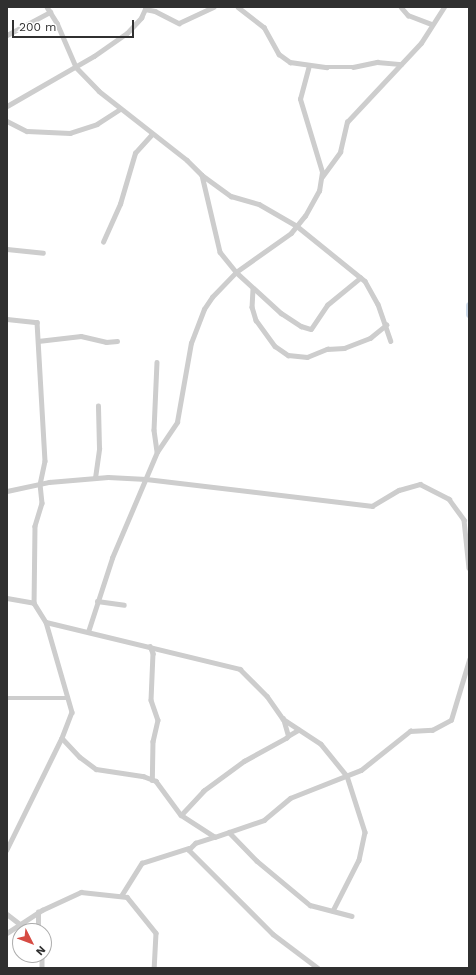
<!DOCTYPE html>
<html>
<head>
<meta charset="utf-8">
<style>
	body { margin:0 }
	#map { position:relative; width:476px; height:975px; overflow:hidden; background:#fff; font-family:"Work Sans",sans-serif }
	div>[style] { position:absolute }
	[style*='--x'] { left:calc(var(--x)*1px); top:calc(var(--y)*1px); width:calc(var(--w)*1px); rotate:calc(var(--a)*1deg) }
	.river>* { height:7px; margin:-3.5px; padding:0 3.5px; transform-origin:3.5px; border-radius:3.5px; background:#cedbea }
	.minor>* { height:4.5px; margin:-2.25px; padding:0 2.25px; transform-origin:2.25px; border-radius:2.25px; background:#cdcdcd }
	span { translate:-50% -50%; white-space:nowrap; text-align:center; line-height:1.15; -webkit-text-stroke:4px #fff; paint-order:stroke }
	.frame { position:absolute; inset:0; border:8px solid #303030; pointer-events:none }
	.north { position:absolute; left:12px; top:923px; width:40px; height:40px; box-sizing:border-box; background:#fff; border:1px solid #acacac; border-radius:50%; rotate:132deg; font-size:11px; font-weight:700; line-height:16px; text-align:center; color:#303030 }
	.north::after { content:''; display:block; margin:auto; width:14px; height:18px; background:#d64b43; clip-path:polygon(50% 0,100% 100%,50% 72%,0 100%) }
	.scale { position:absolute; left:12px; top:20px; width:122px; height:18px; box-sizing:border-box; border:2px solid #303030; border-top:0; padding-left:5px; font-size:12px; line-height:14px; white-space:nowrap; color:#303030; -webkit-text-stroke:3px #fff; paint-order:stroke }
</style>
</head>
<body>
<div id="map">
	<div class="river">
		<div style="--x:469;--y:305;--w:9;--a:90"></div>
	</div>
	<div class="minor">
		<div style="--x:47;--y:7;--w:19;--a:58"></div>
		<div style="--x:57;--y:23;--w:48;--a:66.6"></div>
		<div style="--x:76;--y:67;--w:33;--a:46"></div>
		<div style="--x:99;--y:91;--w:112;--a:38.1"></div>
		<div style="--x:187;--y:160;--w:21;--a:45"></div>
		<div style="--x:202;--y:175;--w:79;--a:76.8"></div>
		<div style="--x:220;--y:252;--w:26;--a:51"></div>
		<div style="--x:236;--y:272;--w:61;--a:42.3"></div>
		<div style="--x:281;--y:313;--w:24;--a:33"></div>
		<div style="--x:301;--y:326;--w:10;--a:17"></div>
		<div style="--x:311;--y:329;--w:29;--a:-56"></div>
		<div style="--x:327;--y:305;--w:43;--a:-39.3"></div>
		<div style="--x:238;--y:7;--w:33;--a:38"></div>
		<div style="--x:264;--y:27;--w:31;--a:61"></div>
		<div style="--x:279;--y:54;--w:14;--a:36"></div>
		<div style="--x:290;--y:62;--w:37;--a:8"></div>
		<div style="--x:327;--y:67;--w:26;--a:0"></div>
		<div style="--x:353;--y:67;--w:25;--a:-12"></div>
		<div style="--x:377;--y:62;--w:24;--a:5"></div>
		<div style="--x:401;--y:7;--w:11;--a:49"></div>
		<div style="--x:408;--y:15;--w:25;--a:21"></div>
		<div style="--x:145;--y:9;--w:10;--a:11"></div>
		<div style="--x:155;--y:11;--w:27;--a:27"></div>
		<div style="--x:179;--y:23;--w:38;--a:-25"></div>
		<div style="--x:7;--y:35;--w:49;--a:-28.1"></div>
		<div style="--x:7;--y:106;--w:100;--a:-29.9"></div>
		<div style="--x:94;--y:56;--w:40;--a:-34.9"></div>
		<div style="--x:127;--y:33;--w:21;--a:-47"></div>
		<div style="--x:141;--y:18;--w:12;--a:-66"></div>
		<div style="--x:7;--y:121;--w:22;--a:27"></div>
		<div style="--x:27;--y:131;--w:43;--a:2.7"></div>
		<div style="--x:70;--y:133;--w:28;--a:-18"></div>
		<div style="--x:97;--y:124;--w:27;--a:-33"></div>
		<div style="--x:202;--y:175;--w:36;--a:36"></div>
		<div style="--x:231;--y:196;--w:29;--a:16"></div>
		<div style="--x:259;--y:204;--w:44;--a:30.1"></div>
		<div style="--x:297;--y:226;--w:87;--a:39"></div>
		<div style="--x:365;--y:281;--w:26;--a:61"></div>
		<div style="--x:378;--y:304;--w:39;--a:71"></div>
		<div style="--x:322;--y:177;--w:31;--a:-54"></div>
		<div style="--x:340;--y:152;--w:31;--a:-77"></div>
		<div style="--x:347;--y:122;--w:108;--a:-46.9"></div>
		<div style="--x:421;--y:43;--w:43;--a:-57.4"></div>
		<div style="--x:103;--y:242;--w:42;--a:-65.9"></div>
		<div style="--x:120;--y:204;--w:53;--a:-73.6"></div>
		<div style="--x:135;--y:153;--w:25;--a:-48"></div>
		<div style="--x:7;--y:249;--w:36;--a:6"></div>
		<div style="--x:253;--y:289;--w:18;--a:93"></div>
		<div style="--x:252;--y:307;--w:14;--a:73"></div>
		<div style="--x:256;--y:320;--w:32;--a:54"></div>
		<div style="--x:275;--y:346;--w:16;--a:35"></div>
		<div style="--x:288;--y:355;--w:19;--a:6"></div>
		<div style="--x:307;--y:357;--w:22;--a:-22"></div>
		<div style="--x:327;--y:349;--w:17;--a:-3"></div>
		<div style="--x:344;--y:348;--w:28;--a:-21"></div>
		<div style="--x:370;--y:338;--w:21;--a:-39"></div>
		<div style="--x:7;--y:319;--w:30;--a:6"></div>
		<div style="--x:37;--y:322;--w:139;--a:86.7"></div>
		<div style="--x:45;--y:461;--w:24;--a:102"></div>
		<div style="--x:40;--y:484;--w:19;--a:84"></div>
		<div style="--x:42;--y:503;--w:24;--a:107"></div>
		<div style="--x:35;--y:526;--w:77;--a:90.7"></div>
		<div style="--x:38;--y:341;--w:43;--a:-6.6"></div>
		<div style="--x:81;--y:336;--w:26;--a:13"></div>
		<div style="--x:106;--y:342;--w:11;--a:-5"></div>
		<div style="--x:157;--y:362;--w:68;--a:92.5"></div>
		<div style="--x:154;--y:430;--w:22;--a:82"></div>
		<div style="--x:95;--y:478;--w:30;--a:-82"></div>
		<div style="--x:99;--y:448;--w:42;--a:-91.4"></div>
		<div style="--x:7;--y:491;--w:43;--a:-12.1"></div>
		<div style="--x:49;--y:482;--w:59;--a:-4.8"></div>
		<div style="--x:108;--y:477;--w:38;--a:3"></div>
		<div style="--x:146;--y:479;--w:228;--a:6.8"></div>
		<div style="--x:372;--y:506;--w:31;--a:-31"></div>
		<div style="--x:399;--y:490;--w:22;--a:-16"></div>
		<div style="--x:420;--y:484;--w:33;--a:27"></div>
		<div style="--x:449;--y:499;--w:26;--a:54"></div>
		<div style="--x:464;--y:520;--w:48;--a:84.1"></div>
		<div style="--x:7;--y:598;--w:27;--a:10"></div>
		<div style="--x:34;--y:603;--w:22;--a:58"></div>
		<div style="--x:46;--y:622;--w:94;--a:73.9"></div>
		<div style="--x:72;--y:712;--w:28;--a:111"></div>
		<div style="--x:62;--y:738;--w:125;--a:116.2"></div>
		<div style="--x:97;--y:601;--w:27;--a:8"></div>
		<div style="--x:46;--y:622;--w:200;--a:13.6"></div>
		<div style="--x:240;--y:669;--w:38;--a:45"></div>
		<div style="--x:267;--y:696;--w:28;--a:55"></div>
		<div style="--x:283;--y:719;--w:45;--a:33.3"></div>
		<div style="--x:321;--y:744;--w:41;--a:50.9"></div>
		<div style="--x:347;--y:776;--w:59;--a:72.2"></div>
		<div style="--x:365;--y:832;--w:29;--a:102"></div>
		<div style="--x:359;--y:860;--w:57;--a:117"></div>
		<div style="--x:88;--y:632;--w:78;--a:-72"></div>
		<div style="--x:112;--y:558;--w:115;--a:-67"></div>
		<div style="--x:157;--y:452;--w:36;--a:-56"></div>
		<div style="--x:177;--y:422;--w:80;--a:-80"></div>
		<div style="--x:191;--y:343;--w:36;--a:-69"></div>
		<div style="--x:204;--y:309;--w:14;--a:-56"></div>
		<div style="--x:212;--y:297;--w:35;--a:-46"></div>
		<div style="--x:236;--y:272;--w:67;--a:-35.3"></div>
		<div style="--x:291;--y:233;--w:22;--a:-51"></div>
		<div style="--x:305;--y:216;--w:29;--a:-61"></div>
		<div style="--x:319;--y:191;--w:19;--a:-81"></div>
		<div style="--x:322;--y:172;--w:76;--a:-106.8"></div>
		<div style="--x:300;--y:99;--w:34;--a:-75"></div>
		<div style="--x:150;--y:646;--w:8;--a:67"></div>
		<div style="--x:153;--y:653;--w:47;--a:92.4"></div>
		<div style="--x:151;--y:700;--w:21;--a:71"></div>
		<div style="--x:158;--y:720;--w:22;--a:103"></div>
		<div style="--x:153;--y:741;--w:39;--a:91"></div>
		<div style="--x:7;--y:698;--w:61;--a:0"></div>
		<div style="--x:288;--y:736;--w:12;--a:-31"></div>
		<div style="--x:62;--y:738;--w:26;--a:47"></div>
		<div style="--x:80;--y:757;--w:20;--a:37"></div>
		<div style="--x:96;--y:769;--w:48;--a:8.5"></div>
		<div style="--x:143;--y:776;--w:14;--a:21"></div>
		<div style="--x:156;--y:781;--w:42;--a:53.7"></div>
		<div style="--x:181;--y:815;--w:40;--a:32.9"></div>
		<div style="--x:215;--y:837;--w:52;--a:-19.1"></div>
		<div style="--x:264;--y:820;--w:34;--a:-40"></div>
		<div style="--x:290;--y:798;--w:76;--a:-21.5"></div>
		<div style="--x:361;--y:770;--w:63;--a:-38.5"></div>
		<div style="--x:410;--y:731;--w:22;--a:-3"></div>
		<div style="--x:432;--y:730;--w:21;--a:-28"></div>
		<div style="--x:451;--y:720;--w:63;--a:-73.3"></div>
		<div style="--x:181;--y:815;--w:33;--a:-47"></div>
		<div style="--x:203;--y:791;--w:51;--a:-36.2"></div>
		<div style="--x:244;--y:761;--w:48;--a:-28.7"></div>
		<div style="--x:286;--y:738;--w:3;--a:-45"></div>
		<div style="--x:288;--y:736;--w:18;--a:-106"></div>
		<div style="--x:229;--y:832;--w:40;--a:46"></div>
		<div style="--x:257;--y:861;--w:69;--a:39.7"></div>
		<div style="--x:310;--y:905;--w:43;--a:14.7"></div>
		<div style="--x:215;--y:837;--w:20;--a:162"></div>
		<div style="--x:196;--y:843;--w:10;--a:135"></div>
		<div style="--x:189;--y:850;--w:119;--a:45"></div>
		<div style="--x:273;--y:934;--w:56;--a:37.1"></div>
		<div style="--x:121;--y:896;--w:39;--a:-58"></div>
		<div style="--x:142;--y:863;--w:49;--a:-17.7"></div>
		<div style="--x:7;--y:914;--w:18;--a:38"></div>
		<div style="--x:21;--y:925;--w:18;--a:19"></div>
		<div style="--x:38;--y:929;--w:17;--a:-90"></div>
		<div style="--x:7;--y:933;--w:42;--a:-33.3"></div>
		<div style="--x:42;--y:910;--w:43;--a:-24.8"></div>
		<div style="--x:81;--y:892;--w:46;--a:6.2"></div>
		<div style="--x:127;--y:897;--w:46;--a:51.1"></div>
		<div style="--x:156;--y:933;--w:35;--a:93"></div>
		<div style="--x:42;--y:955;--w:13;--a:90"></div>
	</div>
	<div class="frame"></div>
	<div class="north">N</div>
	<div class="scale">200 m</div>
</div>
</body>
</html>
